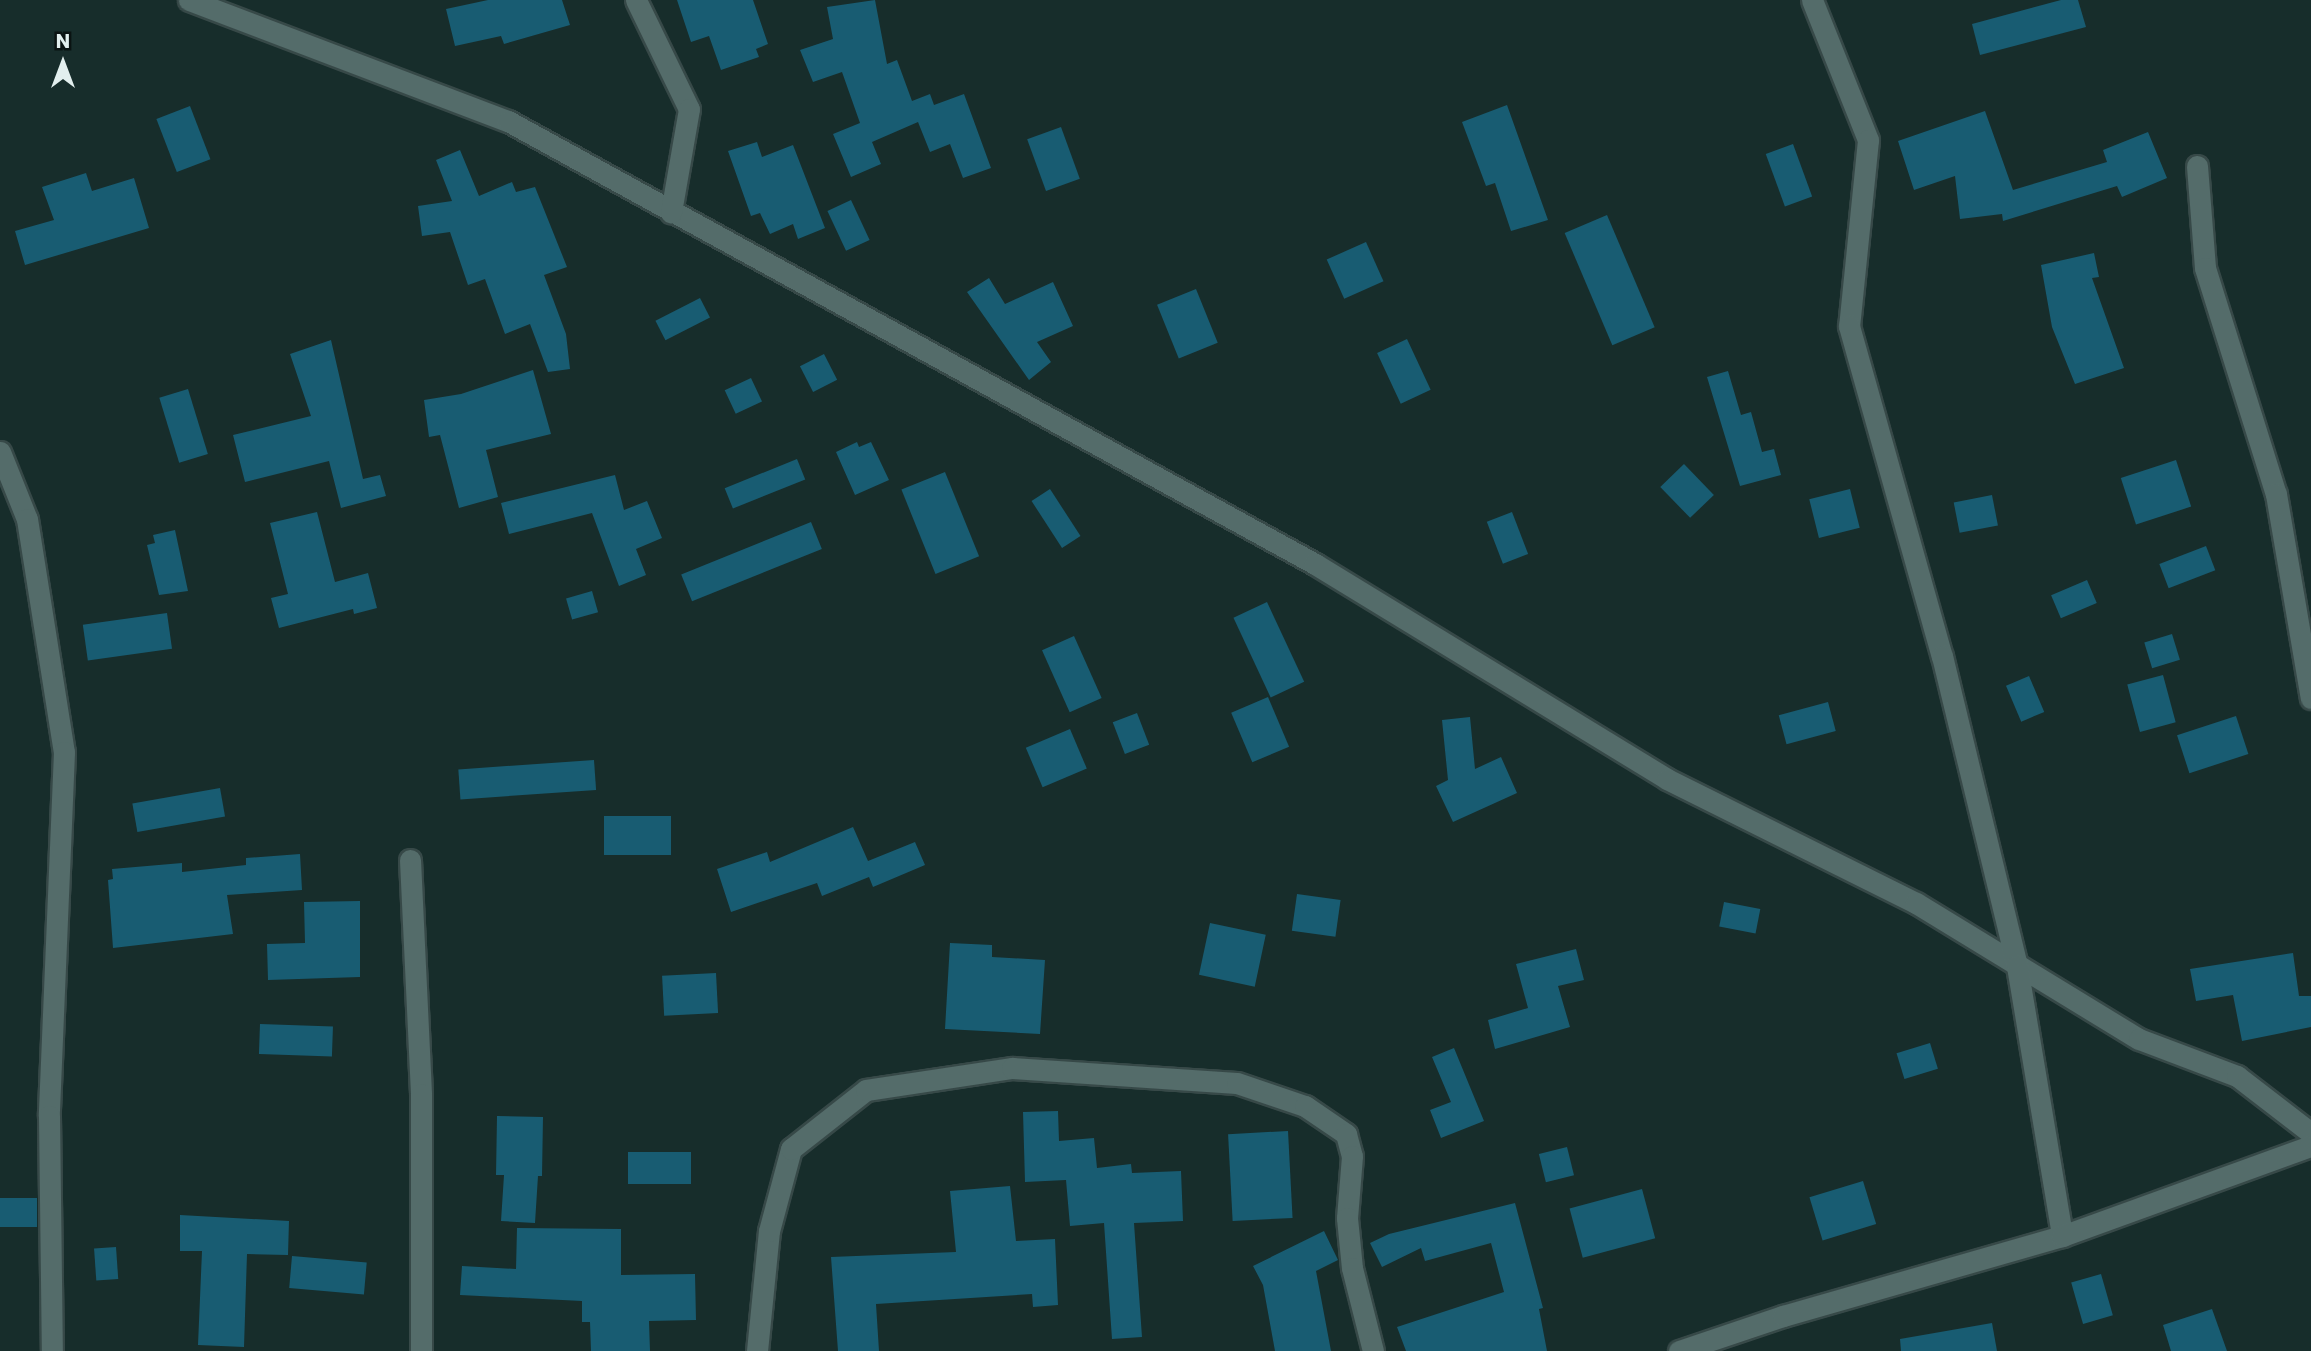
<!DOCTYPE html>
<html>
<head>
<meta charset="utf-8">
<style>
	body { margin:0 }
	#map { position:relative; width:2311px; height:1351px; overflow:hidden; background:#172d2b; font-family:Poppins,sans-serif }
	div>[style] { position:absolute }
	[style*='--x'] { left:calc(var(--x)*1px); top:calc(var(--y)*1px); width:calc(var(--w)*1px); rotate:calc(var(--a)*1deg) }
	.building>* { inset:0; background:#185c72; transform-origin:0 0 }
	.roads { filter:drop-shadow(2px 0 #374948) drop-shadow(-2px 0 #374948) drop-shadow(0 2px #374948) drop-shadow(0 -2px #374948) }
	.minor>* { height:21px; margin:-10.5px; padding:0 10.5px; transform-origin:10.5px; border-radius:10.5px; background:#546c6a }
	span { translate:-50% -50%; white-space:nowrap; text-align:center; line-height:1.15; -webkit-text-stroke:5px #0a1312; paint-order:stroke }
	.north { position:absolute; left:28px; top:28px; width:70px; height:70px; -webkit-text-stroke:5px #0a1312; paint-order:stroke; rotate:0deg; font-size:19px; font-weight:700; line-height:28px; text-align:center; color:#e2efee }
	.north::after { content:''; display:block; margin:auto; width:24px; height:32px; background:#e2efee; clip-path:polygon(50% 0,100% 100%,50% 72%,0 100%) }
</style>
</head>
<body>
<div id="map">
	<div class="building">
		<div style="clip-path:polygon(488px 0,562px 0,570px 25px,504px 44px,501px 36px,455px 46px,446px 9px)"></div>
		<div style="clip-path:polygon(677px 0,753px 0,768px 44px,756px 49px,759px 57px,721px 70px,709px 36px,691px 42px)"></div>
		<div style="clip-path:polygon(875px 0,887px 64px,897px 60px,912px 101px,930px 94px,934px 105px,964px 94px,991px 168px,963px 178px,950px 144px,930px 152px,918px 122px,872px 142px,881px 164px,851px 177px,833px 134px,860px 123px,842px 72px,813px 82px,800px 50px,833px 39px,827px 7px)"></div>
		<div style="clip-path:polygon(2061px 0,2078px 0,2086px 27px,1980px 55px,1972px 24px)"></div>
		<div style="clip-path:polygon(1507px 105px,1548px 220px,1511px 231px,1495px 183px,1486px 186px,1462px 122px)"></div>
		<div style="left:190px;top:106px;width:57px;height:36px;rotate:69deg"></div>
		<div style="clip-path:polygon(1985px 111px,2013px 190px,2107px 162px,2103px 150px,2148px 132px,2167px 178px,2122px 197px,2117px 186px,2003px 221px,2002px 214px,1960px 219px,1955px 176px,1914px 190px,1898px 141px)"></div>
		<div style="left:1061px;top:127px;width:55px;height:36px;rotate:70deg"></div>
		<div style="clip-path:polygon(757px 142px,762px 157px,793px 145px,825px 228px,798px 239px,793px 224px,770px 234px,760px 213px,751px 216px,728px 151px)"></div>
		<div style="left:1793px;top:144px;width:56px;height:29px;rotate:70deg"></div>
		<div style="clip-path:polygon(460px 150px,479px 196px,512px 182px,516px 192px,535px 187px,567px 267px,544px 275px,566px 334px,570px 369px,548px 372px,530px 324px,505px 334px,485px 279px,468px 285px,450px 232px,422px 236px,418px 206px,452px 201px,436px 160px)"></div>
		<div style="clip-path:polygon(86px 173px,92px 191px,134px 178px,149px 228px,25px 265px,15px 231px,54px 220px,42px 187px)"></div>
		<div style="left:851px;top:200px;width:44px;height:26px;rotate:65deg"></div>
		<div style="left:1607px;top:215px;width:122px;height:46px;rotate:67deg"></div>
		<div style="left:1366px;top:242px;width:43px;height:43px;rotate:66deg"></div>
		<div style="clip-path:polygon(2094px 253px,2099px 277px,2092px 278px,2124px 368px,2075px 384px,2052px 327px,2041px 265px)"></div>
		<div style="clip-path:polygon(989px 278px,1005px 304px,1053px 282px,1073px 326px,1037px 342px,1051px 362px,1029px 380px,967px 292px)"></div>
		<div style="left:1196px;top:289px;width:58px;height:42px;rotate:68deg"></div>
		<div style="left:700px;top:298px;width:22px;height:50px;rotate:63deg"></div>
		<div style="left:1407px;top:339px;width:56px;height:33px;rotate:65deg"></div>
		<div style="clip-path:polygon(331px 340px,363px 479px,380px 475px,386px 496px,341px 508px,329px 461px,245px 482px,233px 435px,311px 416px,290px 354px)"></div>
		<div style="left:824px;top:354px;width:29px;height:27px;rotate:63deg"></div>
		<div style="clip-path:polygon(533px 370px,551px 434px,486px 450px,498px 497px,459px 508px,440px 435px,429px 437px,424px 400px,461px 394px)"></div>
		<div style="clip-path:polygon(1728px 371px,1741px 415px,1751px 412px,1762px 452px,1774px 449px,1781px 475px,1740px 486px,1707px 377px)"></div>
		<div style="left:751px;top:378px;width:26px;height:29px;rotate:65deg"></div>
		<div style="left:188px;top:389px;width:68px;height:30px;rotate:73deg"></div>
		<div style="clip-path:polygon(857px 442px,859px 447px,871px 442px,889px 480px,855px 495px,836px 452px)"></div>
		<div style="left:797px;top:459px;width:22px;height:78px;rotate:68deg"></div>
		<div style="left:2176px;top:460px;width:49px;height:58px;rotate:72deg"></div>
		<div style="left:1684px;top:464px;width:43px;height:33px;rotate:46deg"></div>
		<div style="left:945px;top:472px;width:91px;height:47px;rotate:68deg"></div>
		<div style="clip-path:polygon(615px 475px,624px 510px,647px 501px,662px 538px,636px 549px,646px 575px,619px 586px,592px 513px,509px 534px,501px 503px)"></div>
		<div style="left:1050px;top:489px;width:56px;height:22px;rotate:57deg"></div>
		<div style="left:1850px;top:489px;width:40px;height:42px;rotate:76deg"></div>
		<div style="left:1992px;top:495px;width:31px;height:39px;rotate:79deg"></div>
		<div style="clip-path:polygon(317px 512px,335px 582px,368px 573px,377px 608px,354px 614px,353px 609px,279px 628px,271px 598px,288px 594px,270px 523px)"></div>
		<div style="left:1512px;top:512px;width:45px;height:27px;rotate:69deg"></div>
		<div style="left:811px;top:522px;width:29px;height:140px;rotate:68deg"></div>
		<div style="clip-path:polygon(175px 530px,188px 591px,159px 595px,147px 545px,155px 543px,153px 535px)"></div>
		<div style="left:2206px;top:546px;width:26px;height:50px;rotate:69deg"></div>
		<div style="left:2087px;top:580px;width:25px;height:39px;rotate:67deg"></div>
		<div style="left:592px;top:591px;width:22px;height:27px;rotate:74deg"></div>
		<div style="left:1267px;top:602px;width:88px;height:37px;rotate:65deg"></div>
		<div style="left:167px;top:613px;width:36px;height:85px;rotate:82deg"></div>
		<div style="left:2172px;top:634px;width:27px;height:29px;rotate:73deg"></div>
		<div style="left:1074px;top:636px;width:68px;height:35px;rotate:66deg"></div>
		<div style="left:2163px;top:675px;width:49px;height:37px;rotate:75deg"></div>
		<div style="left:2029px;top:676px;width:39px;height:25px;rotate:67deg"></div>
		<div style="left:1268px;top:697px;width:54px;height:40px;rotate:67deg"></div>
		<div style="left:1828px;top:702px;width:30px;height:51px;rotate:75deg"></div>
		<div style="left:1137px;top:713px;width:34px;height:26px;rotate:69deg"></div>
		<div style="left:2236px;top:716px;width:40px;height:62px;rotate:72deg"></div>
		<div style="clip-path:polygon(1470px 717px,1475px 769px,1501px 757px,1517px 793px,1453px 822px,1436px 786px,1448px 780px,1442px 720px)"></div>
		<div style="left:1070px;top:729px;width:43px;height:48px;rotate:67deg"></div>
		<div style="left:594px;top:760px;width:30px;height:136px;rotate:86deg"></div>
		<div style="left:220px;top:788px;width:29px;height:89px;rotate:80deg"></div>
		<div style="left:604px;top:816px;width:67px;height:39px"></div>
		<div style="clip-path:polygon(853px 827px,868px 861px,915px 842px,925px 865px,873px 887px,869px 877px,822px 896px,817px 883px,731px 912px,717px 869px,767px 852px,770px 862px)"></div>
		<div style="clip-path:polygon(300px 854px,302px 890px,227px 895px,233px 934px,113px 948px,108px 880px,113px 879px,112px 869px,182px 863px,182px 872px,246px 865px,246px 858px)"></div>
		<div style="left:1297px;top:894px;width:44px;height:37px;rotate:8deg"></div>
		<div style="clip-path:polygon(360px 901px,360px 977px,268px 980px,267px 944px,305px 943px,304px 902px)"></div>
		<div style="left:1724px;top:902px;width:37px;height:25px;rotate:11deg"></div>
		<div style="left:1210px;top:923px;width:57px;height:53px;rotate:12deg"></div>
		<div style="clip-path:polygon(950px 943px,992px 945px,992px 957px,1045px 960px,1040px 1034px,945px 1029px)"></div>
		<div style="clip-path:polygon(1576px 949px,1584px 980px,1558px 986px,1570px 1027px,1495px 1049px,1488px 1020px,1528px 1008px,1516px 964px)"></div>
		<div style="clip-path:polygon(2293px 953px,2299px 996px,2311px 996px,2311px 1027px,2242px 1041px,2233px 995px,2196px 1001px,2190px 969px)"></div>
		<div style="left:716px;top:973px;width:40px;height:54px;rotate:87deg"></div>
		<div style="left:260px;top:1024px;width:73px;height:30px;rotate:2deg"></div>
		<div style="left:1930px;top:1043px;width:27px;height:35px;rotate:73deg"></div>
		<div style="clip-path:polygon(1454px 1048px,1484px 1121px,1441px 1138px,1430px 1110px,1451px 1102px,1432px 1057px)"></div>
		<div style="clip-path:polygon(1058px 1111px,1059px 1141px,1094px 1138px,1097px 1168px,1131px 1164px,1132px 1173px,1181px 1171px,1183px 1221px,1134px 1223px,1142px 1337px,1112px 1339px,1104px 1223px,1070px 1226px,1066px 1180px,1025px 1182px,1023px 1112px)"></div>
		<div style="clip-path:polygon(497px 1116px,543px 1117px,542px 1176px,538px 1176px,535px 1223px,501px 1221px,504px 1175px,496px 1175px)"></div>
		<div style="left:1288px;top:1131px;width:87px;height:60px;rotate:87deg"></div>
		<div style="left:1567px;top:1147px;width:29px;height:29px;rotate:76deg"></div>
		<div style="left:628px;top:1152px;width:63px;height:32px"></div>
		<div style="left:1863px;top:1181px;width:45px;height:56px;rotate:73deg"></div>
		<div style="clip-path:polygon(1010px 1186px,1016px 1241px,1055px 1239px,1058px 1305px,1033px 1307px,1032px 1294px,876px 1304px,879px 1351px,838px 1351px,831px 1257px,956px 1252px,950px 1191px)"></div>
		<div style="left:1642px;top:1189px;width:51px;height:75px;rotate:75deg"></div>
		<div style="left:37px;top:1198px;width:29px;height:37px;rotate:90deg"></div>
		<div style="clip-path:polygon(1515px 1203px,1543px 1308px,1539px 1309px,1547px 1351px,1406px 1351px,1397px 1327px,1504px 1292px,1491px 1243px,1425px 1261px,1421px 1248px,1382px 1267px,1370px 1243px,1389px 1234px)"></div>
		<div style="clip-path:polygon(180px 1215px,289px 1221px,288px 1255px,247px 1254px,244px 1347px,198px 1345px,202px 1251px,180px 1251px)"></div>
		<div style="clip-path:polygon(517px 1228px,621px 1229px,621px 1275px,695px 1274px,696px 1320px,649px 1321px,650px 1351px,591px 1351px,590px 1322px,582px 1322px,582px 1301px,460px 1295px,462px 1266px,516px 1269px)"></div>
		<div style="clip-path:polygon(1324px 1231px,1338px 1260px,1316px 1271px,1331px 1351px,1275px 1351px,1263px 1285px,1253px 1266px)"></div>
		<div style="left:116px;top:1247px;width:32px;height:22px;rotate:86deg"></div>
		<div style="left:292px;top:1256px;width:75px;height:32px;rotate:5deg"></div>
		<div style="left:2101px;top:1274px;width:43px;height:31px;rotate:74deg"></div>
		<div style="clip-path:polygon(2212px 1309px,2227px 1351px,2171px 1351px,2163px 1325px)"></div>
		<div style="clip-path:polygon(1992px 1323px,1997px 1351px,1901px 1351px,1900px 1339px)"></div>
	</div>
	<div class="roads">
		<div class="minor">
			<div style="--x:189;--y:0;--w:341;--a:20.8"></div>
			<div style="--x:508;--y:121;--w:921;--a:28.76"></div>
			<div style="--x:1315;--y:564;--w:412;--a:31.4"></div>
			<div style="--x:1667;--y:779;--w:278;--a:26.5"></div>
			<div style="--x:1916;--y:903;--w:261;--a:31.4"></div>
			<div style="--x:2139;--y:1039;--w:105;--a:20.7"></div>
			<div style="--x:2237;--y:1076;--w:93;--a:37.6"></div>
			<div style="--x:636;--y:0;--w:121;--a:64.1"></div>
			<div style="--x:689;--y:109;--w:105;--a:99.9"></div>
			<div style="--x:1812;--y:0;--w:151;--a:68.2"></div>
			<div style="--x:1868;--y:140;--w:187;--a:95.8"></div>
			<div style="--x:1849;--y:326;--w:343;--a:74.3"></div>
			<div style="--x:1942;--y:656;--w:319;--a:76.4"></div>
			<div style="--x:2017;--y:966;--w:274;--a:80.5"></div>
			<div style="--x:2197;--y:166;--w:102;--a:85.5"></div>
			<div style="--x:2205;--y:268;--w:237;--a:72.6"></div>
			<div style="--x:2276;--y:494;--w:207;--a:80.3"></div>
			<div style="--x:0;--y:452;--w:72;--a:68.1"></div>
			<div style="--x:27;--y:519;--w:236;--a:81"></div>
			<div style="--x:64;--y:752;--w:364;--a:92.4"></div>
			<div style="--x:49;--y:1116;--w:235;--a:89.3"></div>
			<div style="--x:410;--y:860;--w:234;--a:87.3"></div>
			<div style="--x:421;--y:1094;--w:257;--a:90"></div>
			<div style="--x:757;--y:1351;--w:121;--a:-84.3"></div>
			<div style="--x:769;--y:1231;--w:85;--a:-75"></div>
			<div style="--x:791;--y:1149;--w:95;--a:-38.2"></div>
			<div style="--x:866;--y:1090;--w:148;--a:-8.6"></div>
			<div style="--x:1012;--y:1068;--w:225;--a:3.8"></div>
			<div style="--x:1237;--y:1083;--w:72;--a:18.7"></div>
			<div style="--x:1305;--y:1106;--w:50;--a:34.3"></div>
			<div style="--x:1346;--y:1134;--w:23;--a:75"></div>
			<div style="--x:1352;--y:1156;--w:62;--a:94.6"></div>
			<div style="--x:1347;--y:1218;--w:50;--a:84.3"></div>
			<div style="--x:1352;--y:1268;--w:86;--a:75.8"></div>
			<div style="--x:1679;--y:1351;--w:110;--a:-18.6"></div>
			<div style="--x:1783;--y:1316;--w:290;--a:-16"></div>
			<div style="--x:2062;--y:1236;--w:265;--a:-19.9"></div>
		</div>
	</div>
	<div class="north">N</div>
</div>
</body>
</html>
